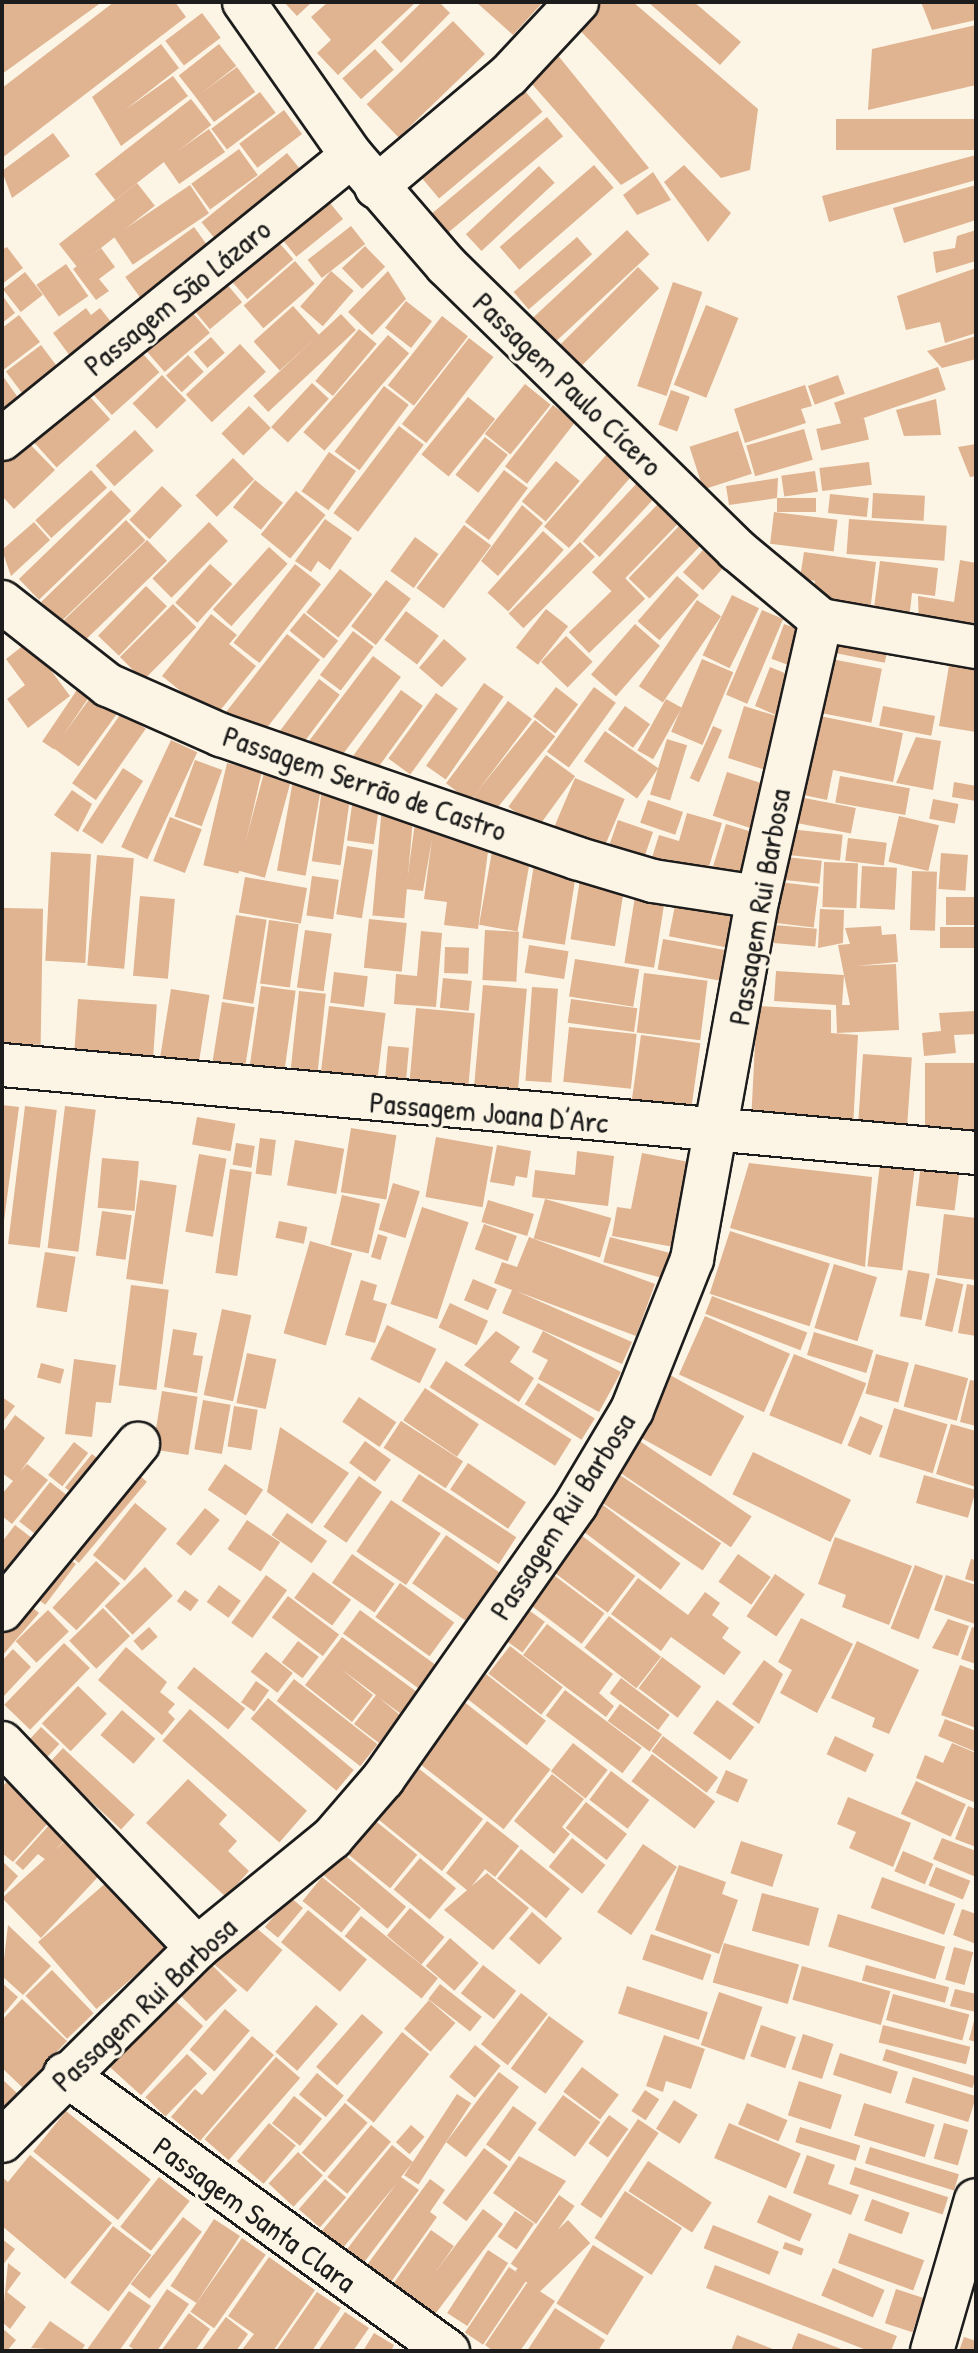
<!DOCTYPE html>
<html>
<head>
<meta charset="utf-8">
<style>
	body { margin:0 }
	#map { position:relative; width:978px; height:2353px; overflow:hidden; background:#fcf5e5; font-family:"Patrick Hand",sans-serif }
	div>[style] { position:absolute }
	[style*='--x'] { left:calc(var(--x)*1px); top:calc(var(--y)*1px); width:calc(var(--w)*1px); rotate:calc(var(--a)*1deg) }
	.building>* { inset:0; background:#e0b391; transform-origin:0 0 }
	.roads { filter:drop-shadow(2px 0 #1c1c1c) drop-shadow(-2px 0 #1c1c1c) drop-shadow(0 2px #1c1c1c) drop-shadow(0 -2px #1c1c1c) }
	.minor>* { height:42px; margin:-21px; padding:0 21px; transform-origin:21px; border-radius:21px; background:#fcf5e5 }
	span { translate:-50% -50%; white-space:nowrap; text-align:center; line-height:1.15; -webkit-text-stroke:6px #fcf5e5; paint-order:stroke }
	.street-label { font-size:30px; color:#1c1c1c }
	.frame { position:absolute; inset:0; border:4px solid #1c1c1c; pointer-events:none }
</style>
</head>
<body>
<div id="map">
	<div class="building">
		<div style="clip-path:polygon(2px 2px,102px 2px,2px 74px)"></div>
		<div style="clip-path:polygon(114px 2px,175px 2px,186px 17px,2px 158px,2px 88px)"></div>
		<div style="clip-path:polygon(284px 2px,312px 2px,297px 16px)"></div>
		<div style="clip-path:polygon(328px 2px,416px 2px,338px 75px,317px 53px,331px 40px,311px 17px)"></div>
		<div style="clip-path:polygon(422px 2px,439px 2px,450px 13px,401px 63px,381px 42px)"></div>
		<div style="clip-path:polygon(476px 2px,543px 2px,513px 35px)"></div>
		<div style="clip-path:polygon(592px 2px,633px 2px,758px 109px,750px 170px,721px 178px,572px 22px)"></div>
		<div style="clip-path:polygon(648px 2px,694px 2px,741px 42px,720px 65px)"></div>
		<div style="clip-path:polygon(921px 2px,976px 2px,976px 20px,932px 30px)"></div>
		<div style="left:202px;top:13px;width:31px;height:46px;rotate:53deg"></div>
		<div style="left:453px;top:21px;width:46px;height:120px;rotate:46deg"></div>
		<div style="clip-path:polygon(976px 25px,976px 85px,868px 110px,872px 49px)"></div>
		<div style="clip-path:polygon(161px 44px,179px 68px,125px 110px,173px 76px,188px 96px,121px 146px,92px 97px)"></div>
		<div style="left:219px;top:44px;width:28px;height:51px;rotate:52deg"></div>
		<div style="left:375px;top:49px;width:28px;height:44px;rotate:48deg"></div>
		<div style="clip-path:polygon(556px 53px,649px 168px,621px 185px,524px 75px)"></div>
		<div style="left:237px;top:67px;width:31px;height:51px;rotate:54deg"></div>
		<div style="left:520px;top:85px;width:35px;height:135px;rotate:50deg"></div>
		<div style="left:260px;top:92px;width:26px;height:61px;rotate:53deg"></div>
		<div style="left:191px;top:99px;width:33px;height:122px;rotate:52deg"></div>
		<div style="left:284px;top:110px;width:30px;height:56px;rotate:53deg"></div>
		<div style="left:547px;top:117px;width:25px;height:151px;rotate:50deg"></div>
		<div style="left:976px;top:119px;width:31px;height:140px;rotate:90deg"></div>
		<div style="left:209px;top:129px;width:28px;height:56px;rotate:55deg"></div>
		<div style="clip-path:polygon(53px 133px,70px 156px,12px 198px,2px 171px)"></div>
		<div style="left:239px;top:149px;width:32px;height:59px;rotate:54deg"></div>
		<div style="left:287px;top:153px;width:32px;height:110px;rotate:51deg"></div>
		<div style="clip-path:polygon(976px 155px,976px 180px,829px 222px,822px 196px)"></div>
		<div style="left:594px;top:165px;width:30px;height:125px;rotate:49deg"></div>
		<div style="clip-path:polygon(684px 165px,731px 213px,708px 242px,664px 182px)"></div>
		<div style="left:539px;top:166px;width:23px;height:100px;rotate:47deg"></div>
		<div style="clip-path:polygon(653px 172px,671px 200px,637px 215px,623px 195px)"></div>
		<div style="left:137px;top:183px;width:29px;height:99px;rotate:52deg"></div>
		<div style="left:190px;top:185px;width:34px;height:92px;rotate:56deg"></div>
		<div style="clip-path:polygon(976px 185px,976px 220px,904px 243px,893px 208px)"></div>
		<div style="left:326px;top:198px;width:27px;height:60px;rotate:51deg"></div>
		<div style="left:351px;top:226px;width:23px;height:55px;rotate:52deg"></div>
		<div style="left:194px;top:227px;width:29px;height:85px;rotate:54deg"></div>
		<div style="left:627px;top:230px;width:33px;height:130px;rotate:47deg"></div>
		<div style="clip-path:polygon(976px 230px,976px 261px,936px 273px,933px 252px,955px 248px,957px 236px)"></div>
		<div style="left:577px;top:237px;width:23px;height:84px;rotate:49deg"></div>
		<div style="left:275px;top:238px;width:28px;height:61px;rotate:49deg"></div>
		<div style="left:365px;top:246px;width:29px;height:32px;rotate:46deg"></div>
		<div style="clip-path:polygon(7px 247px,23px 268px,2px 284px,2px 250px)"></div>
		<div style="clip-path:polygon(101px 248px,115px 267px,99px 279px,109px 291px,96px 300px,73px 269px)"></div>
		<div style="left:295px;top:261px;width:30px;height:68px;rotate:49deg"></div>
		<div style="left:66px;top:264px;width:39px;height:36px;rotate:55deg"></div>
		<div style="left:638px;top:267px;width:30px;height:115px;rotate:45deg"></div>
		<div style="clip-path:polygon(976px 268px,976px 333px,945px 343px,940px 322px,906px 330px,897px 296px)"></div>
		<div style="left:331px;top:271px;width:30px;height:47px;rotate:41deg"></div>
		<div style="clip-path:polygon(388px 271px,406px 299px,372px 335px,348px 312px)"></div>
		<div style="left:25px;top:272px;width:29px;height:28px;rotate:52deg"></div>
		<div style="left:673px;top:282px;width:31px;height:110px;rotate:19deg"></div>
		<div style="left:226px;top:283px;width:25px;height:42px;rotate:50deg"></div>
		<div style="clip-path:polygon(2px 295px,15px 313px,2px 323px)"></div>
		<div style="left:406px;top:301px;width:33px;height:34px;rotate:38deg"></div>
		<div style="left:185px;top:304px;width:38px;height:60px;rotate:49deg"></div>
		<div style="left:706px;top:305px;width:35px;height:86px;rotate:22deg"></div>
		<div style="left:293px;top:306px;width:39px;height:53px;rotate:48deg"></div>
		<div style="clip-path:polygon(86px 308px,91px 315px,100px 308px,116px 328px,73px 360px,53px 333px)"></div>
		<div style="left:341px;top:314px;width:22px;height:120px;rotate:47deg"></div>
		<div style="clip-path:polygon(19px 315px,40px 342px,2px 371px,2px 328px)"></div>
		<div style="left:442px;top:316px;width:33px;height:88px;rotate:38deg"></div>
		<div style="left:359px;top:329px;width:23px;height:68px;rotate:40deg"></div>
		<div style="left:388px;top:335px;width:28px;height:129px;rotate:41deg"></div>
		<div style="clip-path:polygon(976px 336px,976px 359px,942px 368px,927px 351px)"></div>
		<div style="left:211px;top:337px;width:21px;height:23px;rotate:49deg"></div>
		<div style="left:469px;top:338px;width:31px;height:109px;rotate:38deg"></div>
		<div style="left:134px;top:344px;width:38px;height:64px;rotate:48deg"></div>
		<div style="left:240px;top:344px;width:38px;height:74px;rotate:47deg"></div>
		<div style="left:41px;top:345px;width:34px;height:44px;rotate:53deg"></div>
		<div style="left:188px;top:355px;width:23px;height:30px;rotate:47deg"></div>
		<div style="left:938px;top:367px;width:24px;height:110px;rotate:71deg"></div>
		<div style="clip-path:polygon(2px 375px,24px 406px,2px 422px)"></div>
		<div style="left:162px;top:375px;width:35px;height:41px;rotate:46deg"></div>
		<div style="left:838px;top:375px;width:20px;height:32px;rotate:70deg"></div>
		<div style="left:312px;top:383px;width:23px;height:60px;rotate:43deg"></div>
		<div style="left:525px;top:384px;width:33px;height:64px;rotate:39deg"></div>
		<div style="clip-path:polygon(805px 385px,812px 406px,801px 409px,806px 423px,745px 443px,734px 409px)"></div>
		<div style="left:384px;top:386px;width:31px;height:82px;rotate:37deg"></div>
		<div style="left:82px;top:388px;width:42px;height:72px;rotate:48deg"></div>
		<div style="left:671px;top:390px;width:20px;height:37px;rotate:20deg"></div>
		<div style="left:468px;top:397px;width:35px;height:74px;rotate:39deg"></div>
		<div style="clip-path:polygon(936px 399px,941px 435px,904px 436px,896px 410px)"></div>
		<div style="left:553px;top:405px;width:28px;height:78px;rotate:38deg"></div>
		<div style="left:249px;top:406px;width:31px;height:39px;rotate:45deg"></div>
		<div style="left:864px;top:418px;width:22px;height:49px;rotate:77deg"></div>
		<div style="left:399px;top:426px;width:31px;height:109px;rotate:37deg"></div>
		<div style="left:804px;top:429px;width:32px;height:60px;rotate:74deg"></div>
		<div style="left:135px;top:430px;width:28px;height:53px;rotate:48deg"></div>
		<div style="left:738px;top:431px;width:45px;height:51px;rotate:72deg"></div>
		<div style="clip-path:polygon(20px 434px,55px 470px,14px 509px,2px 496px,2px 452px)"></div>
		<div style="left:485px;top:437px;width:29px;height:48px;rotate:38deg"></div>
		<div style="clip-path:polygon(976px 444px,976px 476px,970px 477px,958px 447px)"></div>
		<div style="left:329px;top:452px;width:33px;height:48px;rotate:35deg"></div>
		<div style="left:607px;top:454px;width:33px;height:96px;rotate:41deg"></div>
		<div style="left:233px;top:458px;width:30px;height:53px;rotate:45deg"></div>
		<div style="left:556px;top:461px;width:31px;height:53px;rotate:40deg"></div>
		<div style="left:869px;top:462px;width:23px;height:50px;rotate:83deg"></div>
		<div style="left:91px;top:470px;width:24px;height:75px;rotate:48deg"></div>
		<div style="left:504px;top:470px;width:30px;height:65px;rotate:37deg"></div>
		<div style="left:815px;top:471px;width:21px;height:34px;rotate:82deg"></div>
		<div style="clip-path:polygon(778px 478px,777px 498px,816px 498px,816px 512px,777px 512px,777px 498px,729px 505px,726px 486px)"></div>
		<div style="left:255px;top:480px;width:36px;height:35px;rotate:39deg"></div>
		<div style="left:638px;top:482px;width:23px;height:81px;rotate:43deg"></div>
		<div style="left:162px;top:486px;width:28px;height:47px;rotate:44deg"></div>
		<div style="left:111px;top:490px;width:29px;height:128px;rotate:46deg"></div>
		<div style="left:296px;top:491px;width:38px;height:56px;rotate:39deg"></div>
		<div style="left:873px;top:493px;width:52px;height:25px;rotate:3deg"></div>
		<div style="left:830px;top:494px;width:39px;height:19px;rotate:6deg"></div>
		<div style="left:658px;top:504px;width:28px;height:95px;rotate:44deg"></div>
		<div style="clip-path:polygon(522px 505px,543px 523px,498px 576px,481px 561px)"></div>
		<div style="left:774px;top:512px;width:64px;height:32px;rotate:7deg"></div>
		<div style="clip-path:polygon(325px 519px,352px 538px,330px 570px,318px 561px,311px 572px,295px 561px)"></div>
		<div style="left:849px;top:519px;width:98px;height:35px;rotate:4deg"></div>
		<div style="left:126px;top:520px;width:28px;height:118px;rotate:46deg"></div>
		<div style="clip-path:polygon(34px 522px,50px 540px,11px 576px,2px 550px)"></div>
		<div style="left:209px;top:522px;width:27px;height:80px;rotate:45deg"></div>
		<div style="left:464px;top:525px;width:34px;height:79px;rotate:37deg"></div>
		<div style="left:680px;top:525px;width:29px;height:74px;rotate:44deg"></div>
		<div style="left:543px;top:531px;width:28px;height:83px;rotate:42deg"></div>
		<div style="left:415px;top:537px;width:29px;height:42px;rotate:36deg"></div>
		<div style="left:147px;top:540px;width:29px;height:117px;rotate:46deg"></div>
		<div style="left:580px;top:542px;width:21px;height:101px;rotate:45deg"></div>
		<div style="left:269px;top:547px;width:25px;height:84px;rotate:42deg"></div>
		<div style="left:703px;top:550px;width:27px;height:30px;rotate:42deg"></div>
		<div style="clip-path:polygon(804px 552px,876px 562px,870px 612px,812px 604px,815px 581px,800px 578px)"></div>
		<div style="clip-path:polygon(960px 560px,976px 563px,976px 637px,919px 628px,918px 596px,954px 602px)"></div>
		<div style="clip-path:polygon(880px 561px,938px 568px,935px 596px,912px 593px,909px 620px,873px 616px)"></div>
		<div style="left:210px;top:564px;width:30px;height:52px;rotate:42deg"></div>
		<div style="left:295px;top:564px;width:33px;height:100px;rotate:38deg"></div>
		<div style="left:340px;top:569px;width:41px;height:55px;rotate:38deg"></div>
		<div style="left:677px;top:576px;width:29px;height:60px;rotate:41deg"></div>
		<div style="left:625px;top:578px;width:29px;height:78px;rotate:46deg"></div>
		<div style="left:386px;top:580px;width:31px;height:58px;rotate:37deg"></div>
		<div style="left:146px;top:586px;width:29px;height:69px;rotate:44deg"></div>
		<div style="left:732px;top:595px;width:30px;height:67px;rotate:26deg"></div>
		<div style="left:697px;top:600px;width:29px;height:104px;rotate:34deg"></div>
		<div style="left:173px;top:604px;width:33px;height:75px;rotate:45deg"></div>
		<div style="left:546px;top:609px;width:28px;height:49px;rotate:38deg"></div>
		<div style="left:762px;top:610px;width:23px;height:92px;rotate:23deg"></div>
		<div style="left:406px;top:611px;width:41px;height:36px;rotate:37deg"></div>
		<div style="left:304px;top:613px;width:44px;height:23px;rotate:39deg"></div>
		<div style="clip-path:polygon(211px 614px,237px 635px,229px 644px,256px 666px,214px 718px,162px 676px)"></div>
		<div style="left:635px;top:624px;width:33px;height:67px;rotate:41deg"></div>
		<div style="left:784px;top:624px;width:23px;height:37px;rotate:20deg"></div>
		<div style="left:826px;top:630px;width:64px;height:21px;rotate:11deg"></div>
		<div style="left:353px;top:631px;width:26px;height:55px;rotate:37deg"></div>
		<div style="left:287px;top:634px;width:42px;height:99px;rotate:38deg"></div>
		<div style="left:566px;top:636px;width:37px;height:36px;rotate:44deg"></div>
		<div style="left:444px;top:639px;width:30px;height:38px;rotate:41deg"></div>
		<div style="clip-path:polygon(29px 641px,70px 696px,28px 728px,7px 699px,25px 685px,6px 659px)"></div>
		<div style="clip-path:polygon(952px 647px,976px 651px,976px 732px,939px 726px)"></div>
		<div style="left:373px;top:656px;width:35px;height:111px;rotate:37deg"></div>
		<div style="left:821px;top:657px;width:62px;height:55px;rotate:11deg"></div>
		<div style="left:702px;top:659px;width:34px;height:79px;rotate:23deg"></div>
		<div style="clip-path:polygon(770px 667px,802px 680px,775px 773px,728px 758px,744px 706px,783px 718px,755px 706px)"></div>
		<div style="left:319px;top:679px;width:26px;height:65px;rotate:37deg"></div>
		<div style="left:83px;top:681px;width:14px;height:73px;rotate:34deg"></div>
		<div style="left:484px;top:683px;width:24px;height:101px;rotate:35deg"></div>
		<div style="left:556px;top:687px;width:28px;height:37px;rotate:38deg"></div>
		<div style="left:594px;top:687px;width:27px;height:80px;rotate:36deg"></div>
		<div style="left:401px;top:690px;width:27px;height:81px;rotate:36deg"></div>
		<div style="left:436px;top:693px;width:27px;height:81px;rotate:36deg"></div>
		<div style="left:93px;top:694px;width:31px;height:67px;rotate:36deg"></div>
		<div style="left:666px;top:699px;width:18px;height:59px;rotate:29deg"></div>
		<div style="left:508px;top:701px;width:30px;height:103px;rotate:37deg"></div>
		<div style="left:625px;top:706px;width:31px;height:29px;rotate:36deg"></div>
		<div style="left:883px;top:706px;width:53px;height:20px;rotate:11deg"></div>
		<div style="left:122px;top:712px;width:29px;height:87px;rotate:35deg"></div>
		<div style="clip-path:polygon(810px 714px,903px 733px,893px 782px,833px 770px,827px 800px,794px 793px)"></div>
		<div style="left:535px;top:720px;width:26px;height:98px;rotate:39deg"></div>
		<div style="left:713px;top:726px;width:10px;height:57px;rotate:24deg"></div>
		<div style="left:605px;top:731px;width:65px;height:37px;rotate:35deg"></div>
		<div style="clip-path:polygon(916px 737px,941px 741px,933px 790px,896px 783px)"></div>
		<div style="left:667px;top:739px;width:21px;height:58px;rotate:17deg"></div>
		<div style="left:171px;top:740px;width:29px;height:118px;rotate:25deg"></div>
		<div style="left:546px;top:755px;width:36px;height:64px;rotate:36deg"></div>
		<div style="left:195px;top:760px;width:29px;height:60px;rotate:20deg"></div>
		<div style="left:227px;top:763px;width:36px;height:105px;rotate:13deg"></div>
		<div style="left:123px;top:768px;width:24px;height:75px;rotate:33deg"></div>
		<div style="left:265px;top:769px;width:28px;height:105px;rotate:15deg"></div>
		<div style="left:727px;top:772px;width:49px;height:46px;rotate:18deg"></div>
		<div style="left:840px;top:776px;width:71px;height:27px;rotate:10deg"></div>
		<div style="left:575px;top:778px;width:54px;height:60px;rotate:23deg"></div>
		<div style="left:293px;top:780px;width:29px;height:92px;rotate:10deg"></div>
		<div style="clip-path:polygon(954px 782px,976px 786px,976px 801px,952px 797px)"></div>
		<div style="left:322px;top:789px;width:29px;height:73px;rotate:8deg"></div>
		<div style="clip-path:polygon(72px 790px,92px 804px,78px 832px,54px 815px)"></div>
		<div style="left:794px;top:796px;width:63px;height:26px;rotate:11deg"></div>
		<div style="left:353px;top:798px;width:27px;height:43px;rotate:8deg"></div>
		<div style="left:933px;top:799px;width:26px;height:20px;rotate:11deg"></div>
		<div style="left:648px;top:800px;width:37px;height:24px;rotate:19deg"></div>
		<div style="left:382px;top:806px;width:32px;height:110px;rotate:5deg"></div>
		<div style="clip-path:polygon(687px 813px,722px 823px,705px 880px,650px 864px,659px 835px,679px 841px)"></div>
		<div style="clip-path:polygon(416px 815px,491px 828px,478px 929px,444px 925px,447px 902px,424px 899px,432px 839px,423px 891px,406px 889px)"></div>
		<div style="left:899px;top:816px;width:41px;height:47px;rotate:13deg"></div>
		<div style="left:170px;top:817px;width:34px;height:47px;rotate:21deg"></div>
		<div style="left:618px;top:820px;width:37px;height:36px;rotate:19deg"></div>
		<div style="left:726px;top:824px;width:31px;height:59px;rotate:17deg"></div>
		<div style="left:789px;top:829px;width:54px;height:26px;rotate:6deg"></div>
		<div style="left:848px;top:838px;width:39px;height:23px;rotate:7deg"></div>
		<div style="left:494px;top:840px;width:39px;height:86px;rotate:10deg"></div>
		<div style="left:347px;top:846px;width:26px;height:69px;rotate:9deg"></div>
		<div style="left:51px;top:852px;width:40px;height:109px;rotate:3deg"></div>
		<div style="left:941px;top:853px;width:27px;height:36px;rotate:4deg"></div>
		<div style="left:97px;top:855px;width:37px;height:111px;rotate:5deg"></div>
		<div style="left:785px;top:857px;width:37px;height:23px;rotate:6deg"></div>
		<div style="left:535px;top:858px;width:43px;height:81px;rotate:9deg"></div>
		<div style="left:824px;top:862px;width:34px;height:45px;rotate:2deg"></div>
		<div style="left:862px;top:866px;width:35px;height:42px;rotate:3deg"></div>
		<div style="left:912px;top:871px;width:25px;height:59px;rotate:2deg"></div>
		<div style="left:581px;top:873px;width:45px;height:67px;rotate:9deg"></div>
		<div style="left:312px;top:876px;width:27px;height:40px;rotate:8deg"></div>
		<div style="left:245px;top:877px;width:63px;height:36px;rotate:10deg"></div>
		<div style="left:779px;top:882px;width:40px;height:41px;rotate:7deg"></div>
		<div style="left:636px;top:890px;width:30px;height:74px;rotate:9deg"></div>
		<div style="left:140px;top:896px;width:35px;height:80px;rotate:5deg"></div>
		<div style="left:946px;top:897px;width:30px;height:28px"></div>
		<div style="left:676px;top:900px;width:60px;height:37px;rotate:11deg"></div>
		<div style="left:4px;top:908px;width:39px;height:136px;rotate:1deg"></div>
		<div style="clip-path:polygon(820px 909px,844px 910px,843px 943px,818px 948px)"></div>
		<div style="left:236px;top:915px;width:31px;height:85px;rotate:9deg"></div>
		<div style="left:369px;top:919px;width:38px;height:49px;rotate:6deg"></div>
		<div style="left:269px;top:920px;width:30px;height:64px;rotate:8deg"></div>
		<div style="left:775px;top:925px;width:42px;height:18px;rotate:5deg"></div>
		<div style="clip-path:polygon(881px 926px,882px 935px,896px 934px,898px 962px,856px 966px,896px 964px,899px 1030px,837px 1033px,836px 1005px,774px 1001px,776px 971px,844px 975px,842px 1005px,850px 1005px,838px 945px,850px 944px,845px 928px)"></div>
		<div style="left:976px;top:927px;width:21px;height:36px;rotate:90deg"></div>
		<div style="left:305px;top:930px;width:27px;height:58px;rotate:8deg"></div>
		<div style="left:485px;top:930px;width:34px;height:50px;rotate:3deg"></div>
		<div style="clip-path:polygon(421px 931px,442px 933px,436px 1007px,394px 1004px,396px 974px,417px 976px)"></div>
		<div style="left:663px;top:939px;width:67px;height:31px;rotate:10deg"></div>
		<div style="left:529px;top:945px;width:40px;height:28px;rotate:9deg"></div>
		<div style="left:445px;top:947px;width:24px;height:26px;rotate:2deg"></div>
		<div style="left:575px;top:959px;width:65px;height:38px;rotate:9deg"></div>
		<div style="left:334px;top:972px;width:34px;height:31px;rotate:7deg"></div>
		<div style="left:644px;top:973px;width:64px;height:60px;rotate:7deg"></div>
		<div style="left:443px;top:978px;width:29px;height:30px;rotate:6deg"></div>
		<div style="left:483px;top:985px;width:44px;height:111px;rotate:5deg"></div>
		<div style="left:261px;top:986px;width:35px;height:88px;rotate:8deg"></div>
		<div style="left:532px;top:987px;width:26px;height:94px;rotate:4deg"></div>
		<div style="left:171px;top:989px;width:39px;height:73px;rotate:9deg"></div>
		<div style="left:299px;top:991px;width:27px;height:91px;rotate:6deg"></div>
		<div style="left:78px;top:999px;width:79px;height:56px;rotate:4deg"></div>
		<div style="left:571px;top:999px;width:67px;height:24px;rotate:8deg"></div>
		<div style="left:222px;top:1002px;width:33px;height:65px;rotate:9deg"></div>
		<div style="left:329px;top:1006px;width:57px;height:75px;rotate:7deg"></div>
		<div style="clip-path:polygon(757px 1006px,831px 1010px,831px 1033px,858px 1035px,853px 1128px,751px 1122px)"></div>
		<div style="left:416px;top:1008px;width:59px;height:84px;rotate:5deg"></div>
		<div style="clip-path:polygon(976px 1011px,976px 1034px,954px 1035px,956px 1053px,924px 1056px,922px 1033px,941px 1031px,939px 1013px)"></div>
		<div style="left:569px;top:1027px;width:68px;height:55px;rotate:6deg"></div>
		<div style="left:641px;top:1035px;width:60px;height:72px;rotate:8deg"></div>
		<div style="left:388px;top:1046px;width:21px;height:45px;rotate:5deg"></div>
		<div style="left:863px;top:1054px;width:49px;height:74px;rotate:4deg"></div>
		<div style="left:976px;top:1063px;width:69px;height:51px;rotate:90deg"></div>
		<div style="clip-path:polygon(2px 1105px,19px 1107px,4px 1221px,2px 1221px)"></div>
		<div style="left:25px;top:1106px;width:32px;height:139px;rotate:7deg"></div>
		<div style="left:65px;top:1106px;width:31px;height:143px;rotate:7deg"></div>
		<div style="left:197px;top:1117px;width:39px;height:28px;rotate:10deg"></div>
		<div style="left:351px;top:1128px;width:46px;height:65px;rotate:9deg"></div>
		<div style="left:436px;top:1137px;width:58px;height:61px;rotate:10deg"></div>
		<div style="left:260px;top:1138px;width:16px;height:36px;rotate:7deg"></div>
		<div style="left:295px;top:1140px;width:50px;height:46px;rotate:10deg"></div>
		<div style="left:236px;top:1143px;width:19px;height:22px;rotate:9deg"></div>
		<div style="clip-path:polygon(497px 1145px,531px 1151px,527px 1178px,516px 1176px,514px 1186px,490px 1182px)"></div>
		<div style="clip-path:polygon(577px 1151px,614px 1156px,608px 1206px,532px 1197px,535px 1170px,575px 1175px)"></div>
		<div style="clip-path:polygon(642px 1153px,689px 1162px,674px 1247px,612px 1236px,617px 1207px,631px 1209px)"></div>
		<div style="left:199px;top:1154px;width:28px;height:79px;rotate:10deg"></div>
		<div style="left:102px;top:1158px;width:37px;height:50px;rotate:5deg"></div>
		<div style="clip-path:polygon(749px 1163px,872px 1177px,865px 1267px,730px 1228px)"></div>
		<div style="left:880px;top:1164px;width:35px;height:103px;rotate:7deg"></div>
		<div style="left:921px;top:1164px;width:39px;height:42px;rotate:7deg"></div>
		<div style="left:230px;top:1169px;width:22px;height:105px;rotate:8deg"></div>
		<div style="left:140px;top:1180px;width:37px;height:100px;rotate:8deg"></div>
		<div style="left:393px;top:1183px;width:28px;height:49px;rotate:17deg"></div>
		<div style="left:342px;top:1195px;width:39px;height:51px;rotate:13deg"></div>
		<div style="left:545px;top:1199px;width:69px;height:41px;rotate:16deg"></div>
		<div style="left:488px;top:1200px;width:48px;height:23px;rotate:17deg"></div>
		<div style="left:422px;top:1207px;width:49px;height:102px;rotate:18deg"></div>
		<div style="left:102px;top:1211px;width:30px;height:45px;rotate:8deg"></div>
		<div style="clip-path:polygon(944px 1214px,976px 1218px,976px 1280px,937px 1275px)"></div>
		<div style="left:279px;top:1221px;width:29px;height:17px;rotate:12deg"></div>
		<div style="left:484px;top:1224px;width:35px;height:27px;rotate:20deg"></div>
		<div style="left:730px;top:1231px;width:105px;height:66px;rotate:18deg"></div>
		<div style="left:378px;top:1234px;width:10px;height:24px;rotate:17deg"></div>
		<div style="clip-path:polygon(529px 1237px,655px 1284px,636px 1336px,516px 1291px,632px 1342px,622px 1364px,502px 1313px,512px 1290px,494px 1283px,502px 1262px,517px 1267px)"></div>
		<div style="left:610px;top:1237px;width:63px;height:26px;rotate:15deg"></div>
		<div style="left:310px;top:1241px;width:44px;height:96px;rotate:16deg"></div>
		<div style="left:45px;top:1252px;width:31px;height:56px;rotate:9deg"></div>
		<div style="left:834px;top:1264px;width:45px;height:67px;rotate:17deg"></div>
		<div style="left:908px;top:1270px;width:22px;height:47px;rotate:10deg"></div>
		<div style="left:936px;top:1278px;width:28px;height:49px;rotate:13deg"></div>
		<div style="left:473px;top:1279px;width:26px;height:23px;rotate:23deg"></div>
		<div style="clip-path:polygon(361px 1280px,377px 1285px,373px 1300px,387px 1304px,375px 1343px,345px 1335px)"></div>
		<div style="clip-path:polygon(967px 1284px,976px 1286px,976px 1336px,958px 1333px)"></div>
		<div style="left:131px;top:1285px;width:38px;height:101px;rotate:7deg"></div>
		<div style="left:712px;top:1296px;width:102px;height:19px;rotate:21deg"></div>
		<div style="left:450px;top:1303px;width:42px;height:27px;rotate:25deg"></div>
		<div style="left:222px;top:1309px;width:30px;height:88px;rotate:12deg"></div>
		<div style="left:705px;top:1316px;width:93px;height:64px;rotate:24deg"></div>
		<div style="left:387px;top:1325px;width:55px;height:38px;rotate:26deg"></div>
		<div style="clip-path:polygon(173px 1329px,197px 1333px,193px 1355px,203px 1356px,197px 1393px,164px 1387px)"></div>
		<div style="clip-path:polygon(496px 1331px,520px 1347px,510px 1362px,534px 1378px,519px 1402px,464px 1365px)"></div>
		<div style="clip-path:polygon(543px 1331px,621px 1372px,599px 1412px,538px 1379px,548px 1360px,532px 1352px)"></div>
		<div style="left:814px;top:1332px;width:62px;height:24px;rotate:17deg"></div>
		<div style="left:247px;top:1353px;width:30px;height:51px;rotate:12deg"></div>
		<div style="left:794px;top:1354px;width:78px;height:66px;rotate:22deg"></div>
		<div style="left:876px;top:1354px;width:34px;height:41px;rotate:15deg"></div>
		<div style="clip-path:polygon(74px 1359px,116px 1365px,111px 1403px,96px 1402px,92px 1437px,65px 1434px)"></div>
		<div style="left:446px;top:1361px;width:148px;height:31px;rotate:32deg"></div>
		<div style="left:41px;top:1363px;width:24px;height:15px;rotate:15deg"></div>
		<div style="left:915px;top:1364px;width:55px;height:44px;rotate:15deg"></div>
		<div style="left:670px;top:1375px;width:85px;height:69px;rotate:29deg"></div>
		<div style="clip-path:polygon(970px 1380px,976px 1381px,976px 1426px,960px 1422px)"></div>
		<div style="left:538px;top:1383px;width:67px;height:25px;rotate:32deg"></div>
		<div style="left:425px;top:1388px;width:65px;height:39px;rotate:34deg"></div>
		<div style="left:162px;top:1391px;width:36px;height:59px;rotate:9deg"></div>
		<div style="clip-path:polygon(2px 1397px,15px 1406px,2px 1423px)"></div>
		<div style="left:359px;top:1397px;width:45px;height:30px;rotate:34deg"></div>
		<div style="left:203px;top:1400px;width:28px;height:50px;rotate:10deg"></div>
		<div style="left:234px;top:1406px;width:24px;height:41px;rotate:9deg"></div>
		<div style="left:894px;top:1408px;width:56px;height:51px;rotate:17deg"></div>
		<div style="clip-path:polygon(15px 1415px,45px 1438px,20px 1472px,27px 1464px,48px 1480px,12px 1524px,2px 1516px,2px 1494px,13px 1481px,2px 1473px,2px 1433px)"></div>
		<div style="left:860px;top:1416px;width:25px;height:32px;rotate:23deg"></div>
		<div style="left:401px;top:1421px;width:74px;height:32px;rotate:33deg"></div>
		<div style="clip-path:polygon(951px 1424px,976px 1431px,976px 1487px,936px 1474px)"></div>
		<div style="clip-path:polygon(280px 1427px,349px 1473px,312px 1524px,267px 1492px)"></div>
		<div style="left:638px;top:1440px;width:137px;height:37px;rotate:34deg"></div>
		<div style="left:365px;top:1441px;width:32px;height:27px;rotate:36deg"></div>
		<div style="left:74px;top:1442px;width:18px;height:42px;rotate:38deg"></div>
		<div style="left:753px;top:1452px;width:109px;height:47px;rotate:26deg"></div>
		<div style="left:92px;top:1454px;width:26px;height:43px;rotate:39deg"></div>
		<div style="left:468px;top:1463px;width:70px;height:32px;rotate:34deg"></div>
		<div style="left:225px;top:1464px;width:46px;height:31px;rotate:34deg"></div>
		<div style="left:127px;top:1465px;width:26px;height:106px;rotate:40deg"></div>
		<div style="left:419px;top:1474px;width:116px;height:32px;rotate:33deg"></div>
		<div style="left:620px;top:1475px;width:122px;height:33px;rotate:34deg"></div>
		<div style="left:924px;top:1475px;width:54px;height:29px;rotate:16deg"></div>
		<div style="left:359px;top:1476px;width:28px;height:62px;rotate:35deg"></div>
		<div style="left:50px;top:1482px;width:37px;height:50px;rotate:38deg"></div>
		<div style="left:391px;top:1500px;width:60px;height:62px;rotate:34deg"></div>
		<div style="left:135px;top:1503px;width:41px;height:67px;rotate:39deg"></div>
		<div style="left:603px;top:1505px;width:97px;height:33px;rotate:37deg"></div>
		<div style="left:205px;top:1508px;width:19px;height:46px;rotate:39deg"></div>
		<div style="left:287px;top:1513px;width:49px;height:27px;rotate:35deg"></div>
		<div style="left:247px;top:1520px;width:40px;height:35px;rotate:34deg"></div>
		<div style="clip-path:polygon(15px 1525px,46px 1549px,2px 1579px,2px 1542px)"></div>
		<div style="left:577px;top:1532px;width:73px;height:46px;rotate:37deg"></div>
		<div style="left:446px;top:1535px;width:65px;height:59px;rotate:35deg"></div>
		<div style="clip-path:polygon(835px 1537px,912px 1566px,889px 1625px,842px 1607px,846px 1595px,818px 1584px)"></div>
		<div style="left:56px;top:1549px;width:25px;height:51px;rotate:37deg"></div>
		<div style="left:352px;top:1554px;width:52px;height:35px;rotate:35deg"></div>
		<div style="left:738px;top:1554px;width:40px;height:34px;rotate:35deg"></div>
		<div style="clip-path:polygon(971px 1559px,976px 1560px,976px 1582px,965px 1579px)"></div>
		<div style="left:96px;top:1561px;width:33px;height:64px;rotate:43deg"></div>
		<div style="left:915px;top:1565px;width:30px;height:68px;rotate:21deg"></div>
		<div style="left:145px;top:1567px;width:40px;height:56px;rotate:46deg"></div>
		<div style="left:313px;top:1572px;width:47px;height:32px;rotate:36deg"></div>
		<div style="left:551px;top:1573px;width:67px;height:38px;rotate:37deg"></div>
		<div style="left:775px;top:1574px;width:36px;height:51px;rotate:34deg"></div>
		<div style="left:266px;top:1575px;width:26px;height:59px;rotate:36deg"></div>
		<div style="clip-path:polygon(946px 1575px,976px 1585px,975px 1624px,934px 1610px)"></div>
		<div style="clip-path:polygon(638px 1578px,688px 1615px,705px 1592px,720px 1603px,712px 1615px,729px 1628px,722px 1638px,741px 1652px,724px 1675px,671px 1637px,661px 1651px,611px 1614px)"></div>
		<div style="left:400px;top:1583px;width:67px;height:42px;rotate:36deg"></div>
		<div style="left:219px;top:1585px;width:27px;height:21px;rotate:36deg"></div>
		<div style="left:185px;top:1590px;width:17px;height:14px;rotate:36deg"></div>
		<div style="clip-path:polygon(19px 1596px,39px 1613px,2px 1656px,2px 1616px)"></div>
		<div style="left:288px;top:1596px;width:64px;height:27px;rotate:37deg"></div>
		<div style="left:523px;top:1606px;width:27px;height:38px;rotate:36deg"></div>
		<div style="left:103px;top:1608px;width:39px;height:47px;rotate:46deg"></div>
		<div style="left:48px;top:1610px;width:30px;height:45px;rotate:46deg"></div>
		<div style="left:360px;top:1610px;width:95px;height:29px;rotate:36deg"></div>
		<div style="left:609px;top:1616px;width:66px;height:40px;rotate:38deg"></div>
		<div style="clip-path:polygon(801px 1618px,853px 1644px,817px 1713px,780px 1693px,792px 1670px,778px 1662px)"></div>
		<div style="clip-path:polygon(948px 1619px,969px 1626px,958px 1656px,932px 1648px)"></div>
		<div style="clip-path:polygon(547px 1624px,613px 1674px,599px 1693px,614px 1706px,606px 1717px,523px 1655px)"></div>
		<div style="left:149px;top:1627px;width:13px;height:21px;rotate:48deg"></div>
		<div style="clip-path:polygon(972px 1627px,976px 1628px,976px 1664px,961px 1659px)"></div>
		<div style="clip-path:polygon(342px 1637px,417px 1692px,401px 1714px,378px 1697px,400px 1715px,379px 1743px,354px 1724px,376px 1695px,341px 1669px,373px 1695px,352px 1722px,305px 1685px)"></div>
		<div style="left:298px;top:1641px;width:26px;height:27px;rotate:37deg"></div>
		<div style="clip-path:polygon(857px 1641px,919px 1670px,889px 1734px,872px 1727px,875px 1718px,831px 1698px)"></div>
		<div style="left:64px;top:1643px;width:36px;height:86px;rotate:44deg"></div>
		<div style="left:510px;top:1646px;width:67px;height:35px;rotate:38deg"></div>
		<div style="clip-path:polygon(126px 1647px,167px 1682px,160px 1692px,175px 1704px,168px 1712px,175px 1719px,162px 1735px,98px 1680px)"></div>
		<div style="clip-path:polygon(13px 1649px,31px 1667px,2px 1698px,2px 1661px)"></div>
		<div style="left:266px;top:1652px;width:34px;height:25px;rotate:38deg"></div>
		<div style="left:662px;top:1657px;width:49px;height:39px;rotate:37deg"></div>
		<div style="clip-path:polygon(764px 1660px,783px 1674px,759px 1724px,732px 1704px)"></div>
		<div style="clip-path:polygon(960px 1665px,976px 1671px,976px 1728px,941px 1715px)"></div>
		<div style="left:194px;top:1667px;width:66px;height:27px;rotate:39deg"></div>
		<div style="left:486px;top:1674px;width:76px;height:31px;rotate:38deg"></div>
		<div style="left:621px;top:1678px;width:61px;height:19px;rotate:37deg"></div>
		<div style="left:294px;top:1679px;width:106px;height:28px;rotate:38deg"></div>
		<div style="left:256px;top:1681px;width:16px;height:26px;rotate:35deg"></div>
		<div style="left:78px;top:1686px;width:40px;height:52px;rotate:44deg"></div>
		<div style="left:565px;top:1690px;width:96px;height:32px;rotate:37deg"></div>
		<div style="left:268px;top:1698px;width:112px;height:27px;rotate:40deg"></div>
		<div style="left:717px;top:1700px;width:46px;height:41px;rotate:36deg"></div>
		<div style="left:463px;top:1701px;width:111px;height:76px;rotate:38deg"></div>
		<div style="left:620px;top:1704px;width:52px;height:21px;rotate:36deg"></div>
		<div style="left:190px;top:1709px;width:155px;height:42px;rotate:41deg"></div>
		<div style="left:122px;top:1710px;width:44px;height:33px;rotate:41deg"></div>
		<div style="clip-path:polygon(945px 1719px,976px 1731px,976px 1752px,938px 1736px)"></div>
		<div style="left:41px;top:1727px;width:25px;height:19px;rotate:43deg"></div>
		<div style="left:663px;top:1736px;width:69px;height:19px;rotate:37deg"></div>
		<div style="left:835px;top:1736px;width:43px;height:20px;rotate:25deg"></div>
		<div style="left:573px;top:1743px;width:44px;height:36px;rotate:38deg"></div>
		<div style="clip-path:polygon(952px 1743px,976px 1753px,976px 1803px,916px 1778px,925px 1755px,943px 1763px)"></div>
		<div style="left:63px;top:1748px;width:98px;height:20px;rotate:43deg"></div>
		<div style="left:652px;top:1754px;width:79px;height:34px;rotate:37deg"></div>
		<div style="clip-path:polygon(418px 1768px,483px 1819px,442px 1871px,368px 1811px,390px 1803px)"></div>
		<div style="left:726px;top:1770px;width:24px;height:25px;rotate:24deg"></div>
		<div style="left:611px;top:1771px;width:48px;height:36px;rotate:37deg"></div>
		<div style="clip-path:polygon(15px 1773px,59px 1811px,13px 1862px,2px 1853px,2px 1787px)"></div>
		<div style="clip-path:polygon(552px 1774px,584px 1799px,562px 1827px,570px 1834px,554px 1854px,514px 1821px)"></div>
		<div style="clip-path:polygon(188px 1779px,227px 1815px,219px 1824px,237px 1841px,228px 1851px,249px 1871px,226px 1897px,146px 1823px)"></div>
		<div style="left:916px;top:1781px;width:55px;height:36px;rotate:25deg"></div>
		<div style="clip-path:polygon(848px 1797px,911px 1823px,893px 1867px,849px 1848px,856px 1832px,837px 1824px)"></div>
		<div style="left:586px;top:1802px;width:52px;height:33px;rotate:38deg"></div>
		<div style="clip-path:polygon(968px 1806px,976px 1809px,976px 1847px,955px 1839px)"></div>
		<div style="clip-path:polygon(58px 1815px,74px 1830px,46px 1860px,38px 1854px,23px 1870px,15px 1863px)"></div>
		<div style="left:373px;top:1819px;width:57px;height:43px;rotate:39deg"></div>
		<div style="clip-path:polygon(487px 1821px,519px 1846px,495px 1877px,485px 1869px,468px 1891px,446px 1873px)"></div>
		<div style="clip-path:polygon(75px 1832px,110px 1864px,41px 1938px,2px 1898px)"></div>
		<div style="left:572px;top:1838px;width:43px;height:37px;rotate:39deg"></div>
		<div style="clip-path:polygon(942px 1838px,976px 1851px,976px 1877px,933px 1859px)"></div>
		<div style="left:741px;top:1841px;width:44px;height:34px;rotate:18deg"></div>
		<div style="left:643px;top:1844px;width:41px;height:82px;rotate:34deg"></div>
		<div style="left:521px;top:1849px;width:63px;height:38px;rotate:39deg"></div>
		<div style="left:903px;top:1851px;width:33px;height:22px;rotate:23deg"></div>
		<div style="left:341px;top:1852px;width:85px;height:29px;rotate:40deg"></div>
		<div style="left:420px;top:1858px;width:47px;height:41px;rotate:40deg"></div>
		<div style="clip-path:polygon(2px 1861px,18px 1876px,2px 1895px)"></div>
		<div style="clip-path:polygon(679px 1865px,726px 1882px,722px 1894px,738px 1900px,719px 1954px,655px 1930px)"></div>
		<div style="left:936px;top:1867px;width:37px;height:20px;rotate:22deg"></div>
		<div style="clip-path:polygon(487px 1873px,529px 1908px,493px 1950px,444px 1910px)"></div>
		<div style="left:115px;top:1875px;width:89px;height:102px;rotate:49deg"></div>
		<div style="left:322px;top:1877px;width:50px;height:31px;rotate:39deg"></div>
		<div style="left:882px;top:1877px;width:78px;height:33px;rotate:20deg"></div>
		<div style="left:762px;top:1893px;width:59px;height:39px;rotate:15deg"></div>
		<div style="left:290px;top:1897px;width:17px;height:39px;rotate:40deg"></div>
		<div style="left:410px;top:1908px;width:45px;height:36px;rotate:40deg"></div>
		<div style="clip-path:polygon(962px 1909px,976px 1914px,976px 1944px,953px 1935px)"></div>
		<div style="left:308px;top:1910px;width:77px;height:42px;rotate:40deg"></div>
		<div style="left:532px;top:1912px;width:40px;height:35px;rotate:41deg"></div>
		<div style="left:838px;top:1914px;width:112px;height:34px;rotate:17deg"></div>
		<div style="left:361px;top:1916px;width:99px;height:26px;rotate:39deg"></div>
		<div style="left:248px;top:1921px;width:45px;height:55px;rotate:40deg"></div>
		<div style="clip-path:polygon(8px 1925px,51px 1966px,23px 1995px,2px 1976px)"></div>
		<div style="left:651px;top:1934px;width:64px;height:27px;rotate:19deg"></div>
		<div style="left:450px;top:1938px;width:38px;height:37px;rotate:41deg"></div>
		<div style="left:724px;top:1943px;width:78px;height:41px;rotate:16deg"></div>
		<div style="left:954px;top:1947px;width:20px;height:34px;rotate:15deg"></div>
		<div style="left:211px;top:1964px;width:37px;height:44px;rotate:45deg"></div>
		<div style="left:483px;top:1965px;width:42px;height:36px;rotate:38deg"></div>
		<div style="left:866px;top:1965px;width:86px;height:16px;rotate:15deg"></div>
		<div style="left:802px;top:1966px;width:92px;height:35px;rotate:16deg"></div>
		<div style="left:52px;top:1970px;width:60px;height:37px;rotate:46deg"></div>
		<div style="clip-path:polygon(2px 1983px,18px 1997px,2px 2016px)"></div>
		<div style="left:440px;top:1984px;width:53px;height:19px;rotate:38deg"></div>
		<div style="left:627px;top:1986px;width:85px;height:29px;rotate:18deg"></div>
		<div style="clip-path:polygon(955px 1989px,976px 1994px,976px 2012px,950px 2006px)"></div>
		<div style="left:719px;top:1992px;width:46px;height:56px;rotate:19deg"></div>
		<div style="left:521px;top:1993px;width:34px;height:65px;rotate:38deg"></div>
		<div style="left:893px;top:1994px;width:79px;height:27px;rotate:15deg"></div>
		<div style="left:172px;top:1998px;width:42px;height:93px;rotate:42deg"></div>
		<div style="clip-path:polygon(22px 1999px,67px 2041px,23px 2088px,2px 2068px,2px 2020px)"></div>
		<div style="left:429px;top:2000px;width:35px;height:38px;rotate:41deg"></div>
		<div style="left:316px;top:2005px;width:29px;height:62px;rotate:41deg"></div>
		<div style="left:225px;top:2009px;width:33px;height:54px;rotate:41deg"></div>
		<div style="clip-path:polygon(976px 2013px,976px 2042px,969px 2040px)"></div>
		<div style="left:362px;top:2014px;width:28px;height:70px;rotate:41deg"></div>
		<div style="left:549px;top:2016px;width:43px;height:65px;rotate:36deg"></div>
		<div style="left:761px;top:2025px;width:37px;height:33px;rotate:19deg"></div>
		<div style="left:883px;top:2025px;width:90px;height:18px;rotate:14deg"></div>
		<div style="left:402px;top:2032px;width:35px;height:88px;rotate:39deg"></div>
		<div style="left:803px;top:2034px;width:32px;height:37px;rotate:18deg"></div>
		<div style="clip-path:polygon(664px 2035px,705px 2049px,691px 2089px,666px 2081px,663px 2092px,646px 2086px)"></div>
		<div style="clip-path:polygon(252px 2036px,274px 2055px,200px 2141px,171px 2117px,195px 2089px,202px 2095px)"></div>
		<div style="left:475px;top:2045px;width:33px;height:41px;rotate:39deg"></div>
		<div style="left:886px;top:2049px;width:94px;height:12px;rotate:17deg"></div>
		<div style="left:840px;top:2053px;width:61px;height:23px;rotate:18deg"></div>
		<div style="left:187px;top:2054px;width:28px;height:60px;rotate:44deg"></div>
		<div style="left:276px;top:2057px;width:32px;height:109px;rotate:41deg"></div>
		<div style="left:582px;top:2067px;width:46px;height:31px;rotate:37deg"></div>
		<div style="left:499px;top:2072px;width:25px;height:88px;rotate:37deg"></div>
		<div style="left:317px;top:2073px;width:35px;height:28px;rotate:40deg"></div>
		<div style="left:913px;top:2077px;width:66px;height:27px;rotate:17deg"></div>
		<div style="clip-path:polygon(2px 2079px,19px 2095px,2px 2113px)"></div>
		<div style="left:799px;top:2081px;width:45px;height:36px;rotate:18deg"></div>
		<div style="left:645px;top:2090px;width:17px;height:25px;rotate:33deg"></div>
		<div style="left:457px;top:2094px;width:17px;height:97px;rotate:33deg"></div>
		<div style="left:563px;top:2095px;width:46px;height:43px;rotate:36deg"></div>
		<div style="left:294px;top:2096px;width:36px;height:35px;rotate:39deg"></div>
		<div style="left:674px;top:2100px;width:28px;height:34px;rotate:32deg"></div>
		<div style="left:345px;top:2103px;width:30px;height:66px;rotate:41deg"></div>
		<div style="left:747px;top:2103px;width:44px;height:23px;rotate:23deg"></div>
		<div style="left:864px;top:2103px;width:74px;height:34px;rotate:17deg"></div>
		<div style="left:513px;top:2106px;width:29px;height:47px;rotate:35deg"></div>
		<div style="left:66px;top:2111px;width:109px;height:52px;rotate:39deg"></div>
		<div style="left:609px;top:2115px;width:24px;height:35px;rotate:36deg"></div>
		<div style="left:638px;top:2119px;width:25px;height:103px;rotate:34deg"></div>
		<div style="left:269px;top:2123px;width:35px;height:50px;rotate:40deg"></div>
		<div style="left:729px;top:2123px;width:78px;height:38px;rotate:23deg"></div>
		<div style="left:944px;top:2123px;width:25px;height:37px;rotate:16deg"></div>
		<div style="left:371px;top:2125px;width:26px;height:68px;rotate:40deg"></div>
		<div style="left:411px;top:2125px;width:18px;height:23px;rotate:41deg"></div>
		<div style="left:800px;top:2127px;width:63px;height:16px;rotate:17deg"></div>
		<div style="clip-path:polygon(392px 2145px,413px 2162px,401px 2177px,419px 2190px,362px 2265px,345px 2252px,397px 2183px,342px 2249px,321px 2232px)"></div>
		<div style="left:870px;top:2147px;width:93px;height:17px;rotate:17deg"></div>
		<div style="left:484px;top:2148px;width:30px;height:69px;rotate:37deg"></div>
		<div style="left:298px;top:2152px;width:34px;height:43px;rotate:43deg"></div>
		<div style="clip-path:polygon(30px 2155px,112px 2223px,65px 2279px,2px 2226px,2px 2177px,8px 2182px)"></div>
		<div style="clip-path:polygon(807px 2155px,835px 2165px,828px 2184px,859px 2195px,851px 2215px,793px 2193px)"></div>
		<div style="clip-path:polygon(519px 2156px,566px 2181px,536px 2224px,493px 2193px)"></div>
		<div style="left:648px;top:2161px;width:76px;height:36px;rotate:33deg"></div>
		<div style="left:855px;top:2167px;width:98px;height:18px;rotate:18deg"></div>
		<div style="left:159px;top:2177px;width:39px;height:63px;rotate:38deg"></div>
		<div style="left:325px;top:2179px;width:28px;height:40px;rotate:41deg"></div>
		<div style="clip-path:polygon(430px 2179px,445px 2190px,430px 2212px,437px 2217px,391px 2282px,367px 2265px)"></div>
		<div style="left:625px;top:2191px;width:68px;height:56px;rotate:33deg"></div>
		<div style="left:559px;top:2195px;width:19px;height:84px;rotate:35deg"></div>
		<div style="left:769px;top:2195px;width:47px;height:30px;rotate:24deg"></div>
		<div style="left:872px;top:2199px;width:40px;height:23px;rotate:20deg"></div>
		<div style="left:483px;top:2209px;width:25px;height:113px;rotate:37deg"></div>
		<div style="left:515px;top:2211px;width:23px;height:31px;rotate:34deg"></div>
		<div style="left:183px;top:2217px;width:24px;height:85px;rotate:38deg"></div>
		<div style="left:214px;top:2219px;width:31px;height:80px;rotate:33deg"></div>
		<div style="left:568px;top:2220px;width:32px;height:73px;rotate:46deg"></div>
		<div style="left:713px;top:2225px;width:71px;height:25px;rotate:22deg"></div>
		<div style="left:113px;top:2226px;width:48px;height:71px;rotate:37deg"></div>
		<div style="left:431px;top:2230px;width:28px;height:65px;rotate:35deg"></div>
		<div style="left:849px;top:2233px;width:80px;height:32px;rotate:20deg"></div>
		<div style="left:242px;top:2238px;width:29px;height:90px;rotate:35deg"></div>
		<div style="clip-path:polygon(2px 2239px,15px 2249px,2px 2266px)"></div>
		<div style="left:785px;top:2242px;width:20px;height:7px;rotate:20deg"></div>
		<div style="left:593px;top:2245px;width:60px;height:69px;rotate:32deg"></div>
		<div style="left:488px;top:2250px;width:24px;height:75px;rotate:33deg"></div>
		<div style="clip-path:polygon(269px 2257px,315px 2290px,273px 2351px,241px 2351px,254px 2334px,228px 2316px)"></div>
		<div style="clip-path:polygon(8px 2263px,21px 2273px,7px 2292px,26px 2307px,10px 2329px,2px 2322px)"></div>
		<div style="clip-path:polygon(715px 2265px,897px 2336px,891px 2351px,869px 2351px,706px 2288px)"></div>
		<div style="left:509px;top:2267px;width:22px;height:79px;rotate:34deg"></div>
		<div style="left:833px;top:2268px;width:56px;height:30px;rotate:23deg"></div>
		<div style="clip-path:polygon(527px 2283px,555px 2301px,520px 2351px,493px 2351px,485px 2345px)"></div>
		<div style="clip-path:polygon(167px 2289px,189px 2304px,157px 2351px,136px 2351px,129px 2346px)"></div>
		<div style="left:896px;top:2289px;width:29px;height:36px;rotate:18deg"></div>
		<div style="clip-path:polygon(129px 2291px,151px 2306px,119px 2351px,86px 2351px)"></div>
		<div style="clip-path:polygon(317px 2292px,341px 2308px,312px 2351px,276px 2351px)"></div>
		<div style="clip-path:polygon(555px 2308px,605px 2340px,598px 2351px,527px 2351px)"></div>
		<div style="clip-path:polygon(345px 2312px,369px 2328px,353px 2351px,318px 2351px)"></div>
		<div style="clip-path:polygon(189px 2313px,210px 2329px,195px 2351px,161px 2351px)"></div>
		<div style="clip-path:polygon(226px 2317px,248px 2334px,236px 2351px,201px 2351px)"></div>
		<div style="clip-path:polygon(50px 2321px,85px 2345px,81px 2351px,31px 2348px)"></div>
		<div style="clip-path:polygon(2px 2328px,16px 2340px,7px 2351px,2px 2351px)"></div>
		<div style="clip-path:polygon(374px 2333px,394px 2345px,391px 2351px,363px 2351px)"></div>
		<div style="clip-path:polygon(798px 2333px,847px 2351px,791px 2351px)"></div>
		<div style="clip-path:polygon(737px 2335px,778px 2351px,731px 2351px)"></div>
		<div style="clip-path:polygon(964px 2337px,976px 2341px,976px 2351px,959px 2351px)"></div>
	</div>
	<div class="roads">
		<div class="minor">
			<div style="--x:244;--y:2;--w:188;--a:55"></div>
			<div style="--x:352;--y:156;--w:145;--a:49.2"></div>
			<div style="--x:447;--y:266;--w:406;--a:44.4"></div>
			<div style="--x:737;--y:550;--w:109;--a:39.8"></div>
			<div style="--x:821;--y:620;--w:157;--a:9.9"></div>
			<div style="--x:376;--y:187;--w:174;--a:-40.1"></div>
			<div style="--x:509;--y:75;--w:100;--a:-47"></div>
			<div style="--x:2;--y:439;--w:450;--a:-39"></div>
			<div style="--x:2;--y:602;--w:135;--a:38.1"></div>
			<div style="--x:108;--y:685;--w:124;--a:23.9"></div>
			<div style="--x:221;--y:735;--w:376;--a:19.1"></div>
			<div style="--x:576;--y:858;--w:80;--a:16.6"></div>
			<div style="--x:653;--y:881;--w:106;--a:8.7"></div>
			<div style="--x:2;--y:1065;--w:978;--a:5.16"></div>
			<div style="--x:2;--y:1610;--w:215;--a:-50.7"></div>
			<div style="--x:2;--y:1743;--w:283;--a:46.4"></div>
			<div style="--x:65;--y:2074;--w:473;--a:35.9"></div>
			<div style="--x:2;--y:2141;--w:274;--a:-44.7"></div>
			<div style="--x:197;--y:1948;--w:174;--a:-39.2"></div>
			<div style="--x:332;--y:1838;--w:78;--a:-49.2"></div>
			<div style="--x:383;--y:1779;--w:336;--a:-54.9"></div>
			<div style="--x:576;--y:1504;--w:109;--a:-59.2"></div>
			<div style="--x:632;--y:1410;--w:162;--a:-68.3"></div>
			<div style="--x:692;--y:1259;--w:368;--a:-79.7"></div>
			<div style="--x:758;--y:897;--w:284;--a:-77.2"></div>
			<div style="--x:932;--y:2351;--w:157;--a:-73.8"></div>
		</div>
	</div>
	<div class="street-label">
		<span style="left:177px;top:297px;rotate:-39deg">Passagem São Lázaro</span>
		<span style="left:568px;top:384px;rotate:44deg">Passagem Paulo Cícero</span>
		<span style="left:365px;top:783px;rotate:19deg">Passagem Serrão de Castro</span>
		<span style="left:759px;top:907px;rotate:-80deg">Passagem Rui Barbosa</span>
		<span style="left:489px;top:1112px;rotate:5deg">Passagem Joana D’Arc</span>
		<span style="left:562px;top:1516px;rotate:-57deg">Passagem Rui Barbosa</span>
		<span style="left:144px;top:2004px;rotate:-43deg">Passagem Rui Barbosa</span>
		<span style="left:255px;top:2214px;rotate:36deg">Passagem Santa Clara</span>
	</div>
	<div class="frame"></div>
</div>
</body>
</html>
